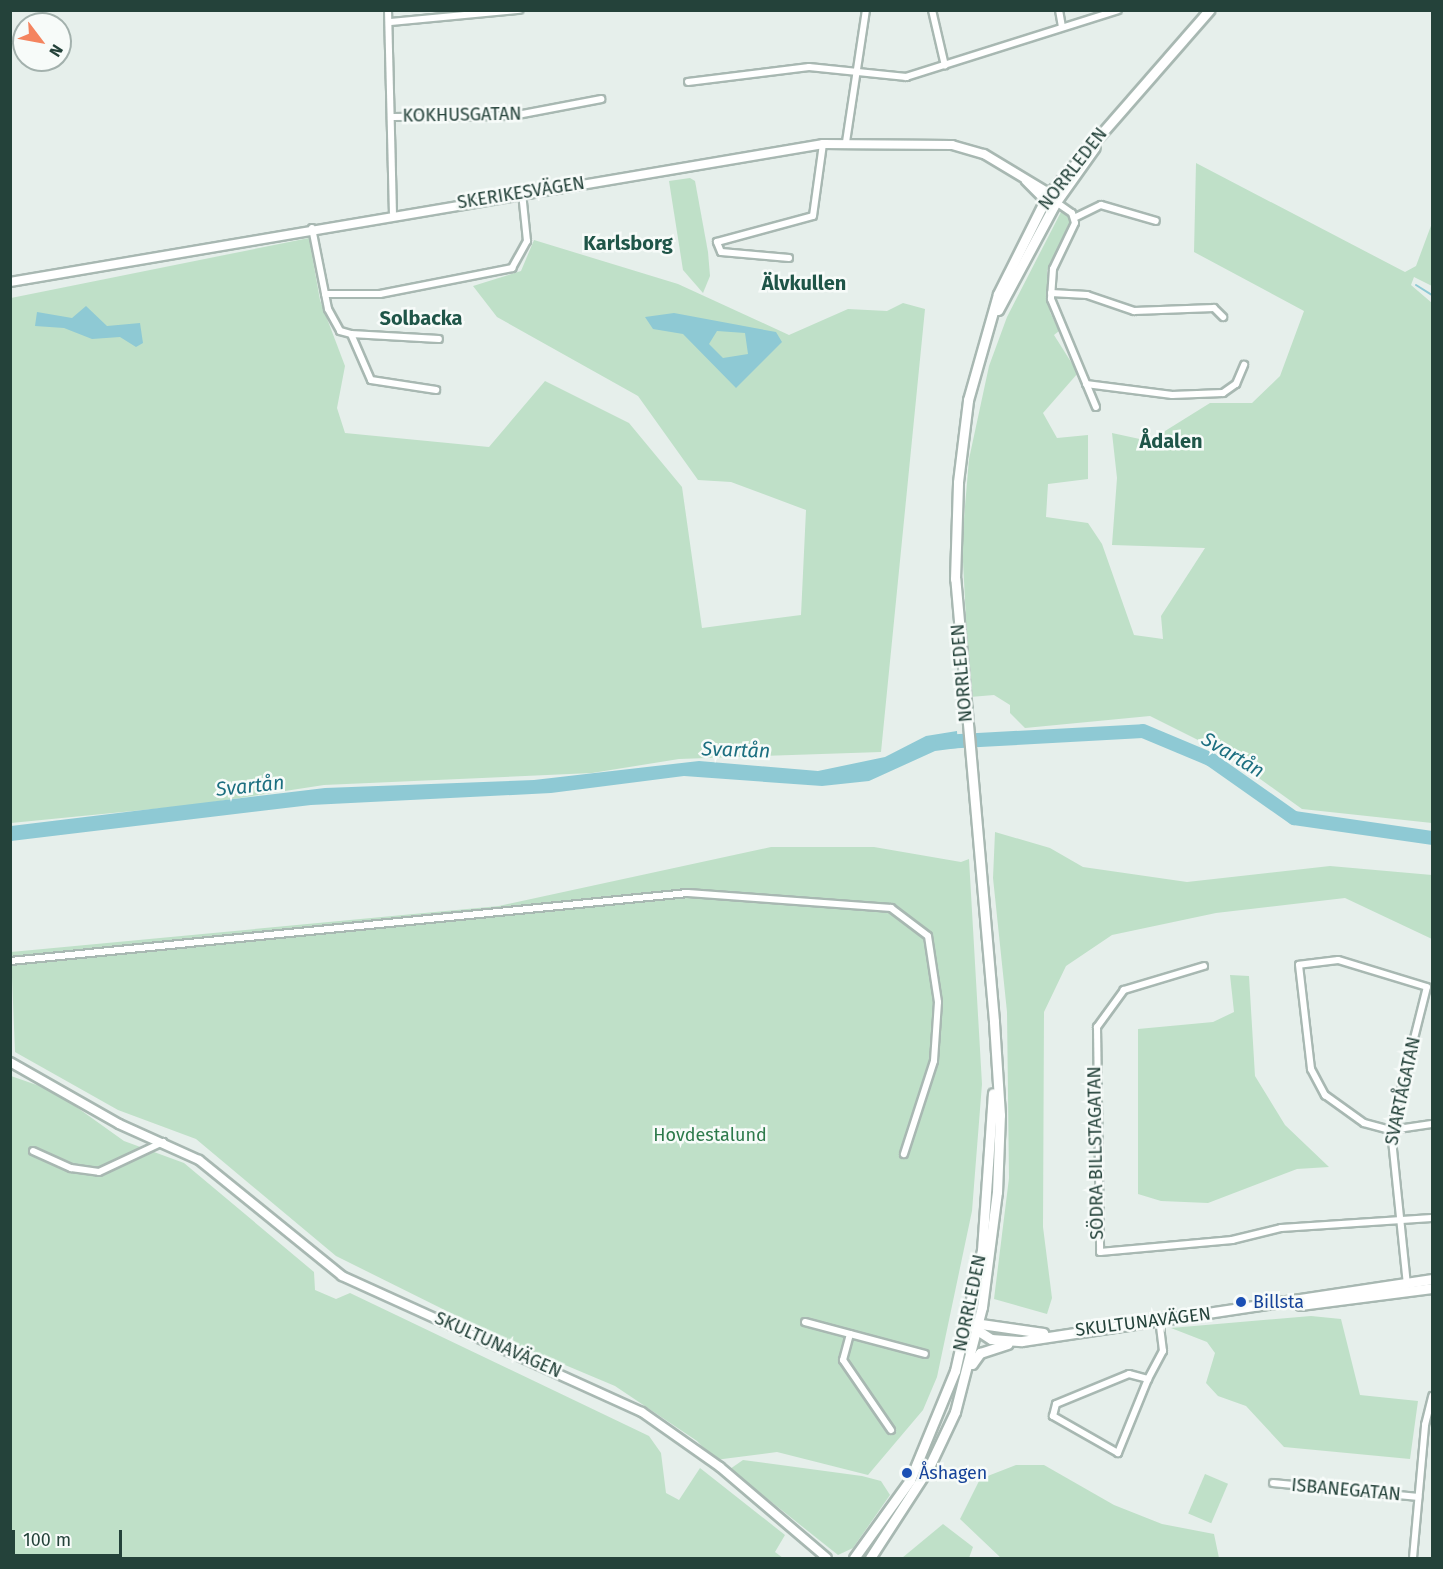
<!DOCTYPE html>
<html>
<head>
<meta charset="utf-8">
<style>
	body { margin:0 }
	#map { position:relative; width:1443px; height:1569px; overflow:hidden; background:#e6efeb; font-family:"Fira Sans",sans-serif }
	div>[style] { position:absolute }
	[style*='--x'] { left:calc(var(--x)*1px); top:calc(var(--y)*1px); width:calc(var(--w)*1px); rotate:calc(var(--a)*1deg) }
	.green>* { inset:0; background:#bfe0c8; transform-origin:0 0 }
	.water>* { inset:0; background:#8ec9d4 }
	.stream>* { height:2px; margin:-1px; padding:0 1px; transform-origin:1px; border-radius:1px; background:#8ec9d4 }
	.river>* { height:14px; margin:-7px; padding:0 7px; transform-origin:7px; border-radius:7px; background:#8ec9d4 }
	.roads { filter:drop-shadow(2px 0 #a8b8b2) drop-shadow(-2px 0 #a8b8b2) drop-shadow(0 2px #a8b8b2) drop-shadow(0 -2px #a8b8b2) }
	.minor>* { height:6px; margin:-3px; padding:0 3px; transform-origin:3px; border-radius:3px; background:#fff }
	.tertiary>* { height:8px; margin:-4px; padding:0 4px; transform-origin:4px; border-radius:4px; background:#fff }
	.secondary>* { height:9px; margin:-4.5px; padding:0 4.5px; transform-origin:4.5px; border-radius:4.5px; background:#fff }
	.dots>* { width:16px; height:16px; translate:-50% -50%; box-sizing:border-box; border:3px solid #f7fbf9; border-radius:50% }
	span { translate:-50% -50%; white-space:nowrap; text-align:center; line-height:1.15; -webkit-text-stroke:5px #f7fbf9; paint-order:stroke }
	.street-label { font-size:18px; color:#24423a }
	.park-label { font-size:18px; color:#2d7a4b }
	.transit-label { font-size:18px; color:#164399 }
	.left { translate:0 -50%; text-align:left }
	.neighbourhood-label { font-size:20px; color:#1f5548; font-weight:700 }
	.water-label { font-size:20px; color:#1c6f80; font-style:italic }
	.frame { position:absolute; inset:0; border:12px solid #24423a; pointer-events:none }
	.north { position:absolute; left:12px; top:12px; width:60px; height:60px; box-sizing:border-box; background:#f7fbf9; border:2px solid #a3b1ad; border-radius:50%; rotate:122deg; font-size:16px; font-weight:700; line-height:24px; text-align:center; color:#24423a }
	.north::after { content:''; display:block; margin:auto; width:21px; height:27px; background:#f4845f; clip-path:polygon(50% 0,100% 100%,50% 72%,0 100%) }
	.scale { position:absolute; left:12px; top:1530px; width:110px; height:27px; box-sizing:border-box; border:3px solid #24423a; border-top:0; padding-left:8px; font-size:18px; line-height:21px; white-space:nowrap; color:#24423a; -webkit-text-stroke:4px #f7fbf9; paint-order:stroke }
</style>
</head>
<body>
<div id="map">
	<div class="green">
		<div style="clip-path:polygon(1196px 163px,1405px 272px,1416px 266px,1432px 223px,1432px 286px,1414px 277px,1411px 285px,1432px 303px,1432px 823px,1302px 809px,1224px 753px,1150px 716px,1025px 728px,1010px 713px,1010px 705px,994px 695px,970px 697px,962px 542px,969px 459px,989px 366px,1007px 317px,1062px 210px,1071px 219px,1047px 271px,1050px 312px,1059px 331px,1054px 335px,1078px 373px,1043px 413px,1057px 438px,1088px 435px,1088px 479px,1048px 484px,1046px 517px,1088px 523px,1102px 544px,1134px 635px,1163px 639px,1161px 616px,1205px 548px,1112px 545px,1117px 478px,1112px 433px,1149px 441px,1210px 403px,1252px 403px,1280px 376px,1304px 311px,1194px 252px)"></div>
		<div style="clip-path:polygon(690px 178px,695px 181px,708px 252px,710px 276px,703px 293px,683px 270px,669px 181px)"></div>
		<div style="clip-path:polygon(309px 238px,320px 300px,345px 366px,337px 408px,345px 433px,489px 447px,545px 381px,629px 423px,682px 487px,702px 628px,801px 615px,806px 510px,731px 482px,698px 480px,638px 396px,497px 317px,473px 286px,521px 271px,534px 240px,678px 284px,789px 335px,848px 309px,887px 311px,903px 303px,925px 309px,881px 752px,679px 759px,592px 773px,324px 785px,194px 805px,11px 823px,11px 298px)"></div>
		<div style="clip-path:polygon(995px 832px,1050px 848px,1083px 867px,1187px 882px,1330px 866px,1432px 875px,1432px 939px,1345px 898px,1216px 913px,1112px 935px,1066px 966px,1044px 1012px,1043px 1227px,1052px 1298px,1047px 1314px,994px 1299px,1009px 1178px,1007px 1012px,993px 878px)"></div>
		<div style="clip-path:polygon(771px 847px,874px 847px,961px 862px,969px 859px,982px 1084px,972px 1211px,937px 1377px,923px 1410px,868px 1475px,777px 1452px,715px 1460px,697px 1441px,615px 1386px,501px 1338px,336px 1256px,196px 1139px,118px 1110px,15px 1052px,11px 952px,499px 906px)"></div>
		<div style="clip-path:polygon(1230px 975px,1249px 976px,1255px 1076px,1285px 1125px,1329px 1167px,1297px 1169px,1208px 1203px,1161px 1201px,1138px 1194px,1138px 1029px,1213px 1022px,1234px 1012px)"></div>
		<div style="clip-path:polygon(11px 1076px,54px 1091px,124px 1141px,184px 1163px,314px 1272px,315px 1290px,336px 1299px,350px 1293px,649px 1436px,661px 1453px,666px 1493px,679px 1500px,700px 1468px,785px 1535px,775px 1552px,783px 1558px,11px 1558px)"></div>
		<div style="clip-path:polygon(1311px 1316px,1341px 1319px,1360px 1395px,1418px 1401px,1410px 1459px,1284px 1447px,1246px 1406px,1218px 1396px,1206px 1383px,1215px 1353px,1207px 1342px,1171px 1328px)"></div>
		<div style="clip-path:polygon(743px 1460px,862px 1476px,881px 1481px,890px 1495px,853px 1548px,838px 1555px,730px 1469px)"></div>
		<div style="clip-path:polygon(1016px 1465px,1044px 1465px,1114px 1505px,1162px 1524px,1214px 1534px,1219px 1558px,1001px 1558px,960px 1519px,980px 1479px)"></div>
		<div style="left:1205px;top:1474px;width:25px;height:43px;rotate:23deg"></div>
		<div style="clip-path:polygon(943px 1524px,973px 1547px,969px 1558px,902px 1558px)"></div>
	</div>
	<div class="water">
		<div style="clip-path:polygon(86px 306px,107px 326px,140px 323px,143px 343px,136px 347px,120px 337px,92px 339px,64px 328px,35px 326px,37px 312px,72px 318px)"></div>
		<div style="clip-path:polygon(evenodd,674px 313px,776px 332px,782px 342px,736px 388px,683px 334px,653px 329px,645px 317px,674px 313px,717px 331px,745px 333px,748px 354px,723px 358px,709px 344px,717px 331px)"></div>
		<div style="clip-path:polygon(957px 731px,958px 748px,935px 751px,869px 781px,822px 786px,684px 776px,551px 793px,311px 805px,11px 841px,11px 826px,325px 788px,534px 780px,699px 761px,818px 771px,885px 757px,926px 736px)"></div>
	</div>
	<div class="stream">
		<div style="--x:1416;--y:285;--w:19;--a:32"></div>
	</div>
	<div class="river">
		<div style="--x:942;--y:742;--w:201;--a:-3.1"></div>
		<div style="--x:1143;--y:731;--w:73;--a:22.7"></div>
		<div style="--x:1210;--y:759;--w:103;--a:35.1"></div>
		<div style="--x:1294;--y:818;--w:139;--a:8.2"></div>
	</div>
	<div class="roads">
		<div class="minor">
			<div style="--x:388;--y:10;--w:203;--a:88.6"></div>
			<div style="--x:932;--y:10;--w:57;--a:76.9"></div>
			<div style="--x:1059;--y:10;--w:17;--a:80"></div>
			<div style="--x:391;--y:22;--w:129;--a:-5.4"></div>
			<div style="--x:688;--y:82;--w:122;--a:-7.1"></div>
			<div style="--x:809;--y:67;--w:98;--a:5.9"></div>
			<div style="--x:906;--y:77;--w:222;--a:-17.5"></div>
			<div style="--x:392;--y:117;--w:120;--a:-0.5"></div>
			<div style="--x:512;--y:116;--w:91;--a:-10.8"></div>
			<div style="--x:846;--y:142;--w:134;--a:-81.4"></div>
			<div style="--x:1056;--y:202;--w:19;--a:35"></div>
			<div style="--x:1072;--y:213;--w:10;--a:73"></div>
			<div style="--x:1075;--y:223;--w:51;--a:115.6"></div>
			<div style="--x:1053;--y:269;--w:30;--a:94"></div>
			<div style="--x:1051;--y:299;--w:117;--a:67.4"></div>
			<div style="--x:1074;--y:218;--w:30;--a:-26"></div>
			<div style="--x:1101;--y:205;--w:57;--a:16.2"></div>
			<div style="--x:312;--y:228;--w:83;--a:78.8"></div>
			<div style="--x:328;--y:309;--w:25;--a:61"></div>
			<div style="--x:340;--y:331;--w:11;--a:15"></div>
			<div style="--x:351;--y:334;--w:50;--a:66.5"></div>
			<div style="--x:371;--y:380;--w:66;--a:8.7"></div>
			<div style="--x:789;--y:258;--w:68;--a:-175"></div>
			<div style="--x:721;--y:252;--w:11;--a:-112"></div>
			<div style="--x:717;--y:242;--w:99;--a:-15.2"></div>
			<div style="--x:813;--y:216;--w:73;--a:-82.1"></div>
			<div style="--x:1051;--y:293;--w:36;--a:3"></div>
			<div style="--x:1087;--y:295;--w:50;--a:18.8"></div>
			<div style="--x:1134;--y:311;--w:80;--a:-2.1"></div>
			<div style="--x:1214;--y:308;--w:13;--a:45"></div>
			<div style="--x:325;--y:294;--w:55;--a:0"></div>
			<div style="--x:380;--y:294;--w:135;--a:-11.1"></div>
			<div style="--x:512;--y:268;--w:31;--a:-61"></div>
			<div style="--x:527;--y:241;--w:48;--a:-95.9"></div>
			<div style="--x:351;--y:334;--w:88;--a:3.3"></div>
			<div style="--x:1086;--y:384;--w:87;--a:7.3"></div>
			<div style="--x:1172;--y:395;--w:51;--a:-2.2"></div>
			<div style="--x:1223;--y:393;--w:16;--a:-35"></div>
			<div style="--x:1236;--y:384;--w:21;--a:-67"></div>
			<div style="--x:10;--y:961;--w:681;--a:-5.73"></div>
			<div style="--x:688;--y:893;--w:204;--a:4.2"></div>
			<div style="--x:891;--y:908;--w:46;--a:37.1"></div>
			<div style="--x:928;--y:936;--w:67;--a:81.4"></div>
			<div style="--x:938;--y:1002;--w:59;--a:93.9"></div>
			<div style="--x:934;--y:1061;--w:98;--a:107.9"></div>
			<div style="--x:1204;--y:966;--w:84;--a:163.3"></div>
			<div style="--x:1124;--y:990;--w:46;--a:126.1"></div>
			<div style="--x:1097;--y:1027;--w:225;--a:89.2"></div>
			<div style="--x:1100;--y:1252;--w:133;--a:-5.2"></div>
			<div style="--x:1232;--y:1240;--w:50;--a:-13.8"></div>
			<div style="--x:1281;--y:1228;--w:151;--a:-3.8"></div>
			<div style="--x:33;--y:1151;--w:42;--a:24.1"></div>
			<div style="--x:71;--y:1168;--w:28;--a:8"></div>
			<div style="--x:99;--y:1172;--w:71;--a:-25.1"></div>
			<div style="--x:1407;--y:1285;--w:156;--a:-95.9"></div>
			<div style="--x:1391;--y:1130;--w:147;--a:-75.9"></div>
			<div style="--x:1427;--y:987;--w:93;--a:-163.1"></div>
			<div style="--x:1338;--y:960;--w:39;--a:173"></div>
			<div style="--x:1299;--y:965;--w:105;--a:83.4"></div>
			<div style="--x:1311;--y:1069;--w:30;--a:62"></div>
			<div style="--x:1325;--y:1095;--w:48;--a:35.7"></div>
			<div style="--x:1364;--y:1123;--w:28;--a:15"></div>
			<div style="--x:1391;--y:1130;--w:41;--a:-8.3"></div>
			<div style="--x:805;--y:1322;--w:124;--a:14.9"></div>
			<div style="--x:850;--y:1334;--w:27;--a:105"></div>
			<div style="--x:843;--y:1360;--w:85;--a:55.6"></div>
			<div style="--x:1148;--y:1379;--w:80;--a:112.1"></div>
			<div style="--x:1118;--y:1453;--w:75;--a:-150.4"></div>
			<div style="--x:1053;--y:1416;--w:12;--a:-76"></div>
			<div style="--x:1056;--y:1404;--w:79;--a:-22.3"></div>
			<div style="--x:1129;--y:1374;--w:20;--a:15"></div>
			<div style="--x:1148;--y:1379;--w:32;--a:-62"></div>
			<div style="--x:1163;--y:1351;--w:32;--a:-97"></div>
			<div style="--x:1273;--y:1483;--w:146;--a:5.5"></div>
			<div style="--x:1413;--y:1558;--w:134;--a:-84.8"></div>
			<div style="--x:1425;--y:1425;--w:30;--a:-76"></div>
		</div>
		<div class="tertiary">
			<div style="--x:1026;--y:181;--w:38;--a:45"></div>
			<div style="--x:10;--y:282;--w:825;--a:-9.63"></div>
			<div style="--x:823;--y:144;--w:129;--a:0.4"></div>
			<div style="--x:952;--y:145;--w:33;--a:16"></div>
			<div style="--x:984;--y:154;--w:87;--a:31"></div>
			<div style="--x:10;--y:1062;--w:125;--a:29.6"></div>
			<div style="--x:119;--y:1124;--w:88;--a:24.2"></div>
			<div style="--x:199;--y:1160;--w:184;--a:39"></div>
			<div style="--x:342;--y:1276;--w:329;--a:24.4"></div>
			<div style="--x:642;--y:1412;--w:95;--a:35.2"></div>
			<div style="--x:720;--y:1467;--w:140;--a:40.4"></div>
		</div>
		<div class="secondary">
			<div style="--x:998;--y:310;--w:123;--a:-61.8"></div>
			<div style="--x:1056;--y:202;--w:67;--a:-54.7"></div>
			<div style="--x:1300;--y:1305;--w:133;--a:-7.3"></div>
			<div style="--x:974;--y:1323;--w:70;--a:8.2"></div>
			<div style="--x:974;--y:1328;--w:20;--a:33"></div>
			<div style="--x:991;--y:1339;--w:31;--a:4"></div>
			<div style="--x:1022;--y:1341;--w:415;--a:-8.6"></div>
			<div style="--x:972;--y:1364;--w:14;--a:-54"></div>
			<div style="--x:980;--y:1353;--w:29;--a:-18"></div>
			<div style="--x:854;--y:1558;--w:96;--a:-54.3"></div>
			<div style="--x:910;--y:1480;--w:118;--a:-67.6"></div>
			<div style="--x:955;--y:1371;--w:124;--a:-77.4"></div>
			<div style="--x:982;--y:1250;--w:157;--a:-86"></div>
			<div style="--x:870;--y:1558;--w:108;--a:-57"></div>
			<div style="--x:929;--y:1467;--w:61;--a:-64.7"></div>
			<div style="--x:955;--y:1412;--w:108;--a:-75.6"></div>
			<div style="--x:982;--y:1307;--w:116;--a:-82.6"></div>
			<div style="--x:997;--y:1192;--w:77;--a:-87.8"></div>
			<div style="--x:1000;--y:1115;--w:94;--a:-93.7"></div>
			<div style="--x:994;--y:1021;--w:444;--a:-95"></div>
			<div style="--x:955;--y:579;--w:97;--a:-88.2"></div>
			<div style="--x:958;--y:482;--w:83;--a:-83"></div>
			<div style="--x:968;--y:400;--w:110;--a:-74.2"></div>
			<div style="--x:998;--y:294;--w:110;--a:-63.4"></div>
			<div style="--x:1047;--y:196;--w:247;--a:-48.9"></div>
		</div>
	</div>
	<div class="dots">
		<div style="left:1241px;top:1302px;background:#1a4fb4"></div>
		<div style="left:907px;top:1473px;background:#1a4fb4"></div>
	</div>
	<div class="street-label">
		<span style="left:462px;top:115px;rotate:-1deg">KOKHUSGATAN</span>
		<span style="left:1073px;top:169px;rotate:-52deg">NORRLEDEN</span>
		<span style="left:521px;top:193px;rotate:-9deg">SKERIKESVÄGEN</span>
		<span style="left:962px;top:673px;rotate:-95deg">NORRLEDEN</span>
		<span style="left:1403px;top:1091px;rotate:-78deg">SVARTÅGATAN</span>
		<span style="left:1096px;top:1153px;rotate:-91deg">SÖDRA BILLSTAGATAN</span>
		<span style="left:970px;top:1303px;rotate:-78deg">NORRLEDEN</span>
		<span style="left:1143px;top:1322px;rotate:-7deg">SKULTUNAVÄGEN</span>
		<span style="left:498px;top:1345px;rotate:24deg">SKULTUNAVÄGEN</span>
		<span style="left:1346px;top:1490px;rotate:5deg">ISBANEGATAN</span>
	</div>
	<div class="park-label">
		<span style="left:710px;top:1135px">Hovdestalund</span>
	</div>
	<div class="transit-label">
		<span class="left" style="left:1253px;top:1302px">Billsta</span>
		<span class="left" style="left:919px;top:1473px">Åshagen</span>
	</div>
	<div class="neighbourhood-label">
		<span style="left:628px;top:243px">Karlsborg</span>
		<span style="left:804px;top:283px">Älvkullen</span>
		<span style="left:421px;top:318px">Solbacka</span>
		<span style="left:1171px;top:441px">Ådalen</span>
	</div>
	<div class="water-label">
		<span style="left:736px;top:750px;rotate:2deg">Svartån</span>
		<span style="left:1233px;top:755px;rotate:31deg">Svartån</span>
		<span style="left:250px;top:786px;rotate:-6deg">Svartån</span>
	</div>
	<div class="frame"></div>
	<div class="north">N</div>
	<div class="scale">100 m</div>
</div>
</body>
</html>
